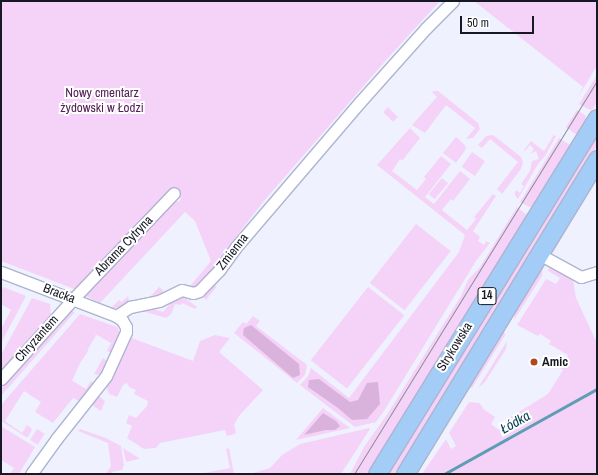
<!DOCTYPE html>
<html>
<head>
<meta charset="utf-8">
<style>
	body { margin:0 }
	#map { position:relative; width:598px; height:475px; overflow:hidden; background:#eff2fe; font-family:"Archivo Narrow",sans-serif }
	div>[style] { position:absolute }
	[style*='--x'] { left:calc(var(--x)*1px); top:calc(var(--y)*1px); width:calc(var(--w)*1px); rotate:calc(var(--a)*1deg) }
	.green>* { inset:0; background:#f5d2f7; transform-origin:0 0 }
	.forest>* { inset:0; background:#dab3dd }
	.stream>* { height:3px; margin:-1.5px; padding:0 1.5px; transform-origin:1.5px; border-radius:1.5px; background:#5f9db4 }
	.roads { filter:drop-shadow(1px 0 #adb4d0) drop-shadow(-1px 0 #adb4d0) drop-shadow(0 1px #adb4d0) drop-shadow(0 -1px #adb4d0) }
	.street>* { height:11px; margin:-5.5px; padding:0 5.5px; transform-origin:5.5px; border-radius:5.5px; background:#fff }
	.primary>* { height:17px; margin:-8.5px; padding:0 8.5px; transform-origin:8.5px; border-radius:8.5px; background:#a3cdf6 }
	.tram>* { height:1px; margin:-0.5px; padding:0 0.5px; transform-origin:0.5px; border-radius:0.5px; background:#898c97 }
	.dots>* { width:11px; height:11px; translate:-50% -50%; box-sizing:border-box; border:2px solid #fff; border-radius:50% }
	span { translate:-50% -50%; white-space:nowrap; text-align:center; line-height:1.15; -webkit-text-stroke:4px #fff; paint-order:stroke }
	.shield-label span { padding:1px 3px; background:#fff; border:1px solid; border-radius:3px; -webkit-text-stroke-width:0 }
	.shield-label { font-size:12px; color:#161923; font-weight:700 }
	.park-label { font-size:13px; color:#522255 }
	.street-label { font-size:13px; color:#161923 }
	.poi-label { font-size:13px; color:#161923; font-weight:700 }
	.left { translate:0 -50%; text-align:left }
	.water-label { font-size:14px; color:#084152; font-style:italic }
	.frame { position:absolute; inset:0; border:2px solid #161923; pointer-events:none }
	.scale { position:absolute; left:460px; top:16px; width:74px; height:18px; box-sizing:border-box; border:2px solid #161923; border-top:0; padding-left:5px; font-size:12px; line-height:14px; white-space:nowrap; color:#161923; -webkit-text-stroke:3px #fff; paint-order:stroke }
</style>
</head>
<body>
<div id="map">
	<div class="green">
		<div style="clip-path:polygon(1px 1px,440px 1px,387px 59px,263px 202px,222px 255px,222px 261px,211px 274px,194px 288px,190px 286px,211px 261px,195px 221px,185px 212px,100px 303px,86px 296px,85px 293px,174px 199px,178px 202px,181px 199px,171px 190px,77px 290px,1px 261px)"></div>
		<div style="clip-path:polygon(474px 1px,597px 1px,597px 66px,576px 100px,583px 87px)"></div>
		<div style="clip-path:polygon(597px 75px,597px 102px,593px 109px,590px 110px,579px 104px)"></div>
		<div style="clip-path:polygon(434px 91px,438px 91px,478px 123px,480px 129px,473px 138px,466px 139px,475px 128px,446px 105px,425px 133px,412px 125px,437px 97px,432px 92px)"></div>
		<div style="left:388px;top:107px;width:14px;height:7px;rotate:45deg"></div>
		<div style="clip-path:polygon(577px 110px,585px 115px,587px 119px,578px 134px,575px 134px,566px 127px)"></div>
		<div style="clip-path:polygon(410px 128px,420px 138px,402px 161px,400px 159px,392px 171px,417px 190px,426px 179px,424px 177px,441px 156px,451px 164px,425px 197px,434px 204px,460px 171px,470px 179px,453px 201px,451px 199px,442px 210px,467px 230px,476px 219px,474px 217px,493px 194px,496px 196px,473px 231px,480px 237px,478px 241px,484px 245px,486px 241px,490px 243px,476px 261px,384px 411px,376px 422px,355px 427px,300px 385px,308px 376px,311px 368px,349px 398px,459px 252px,465px 235px,377px 165px)"></div>
		<div style="clip-path:polygon(597px 132px,597px 146px,499px 309px,396px 474px,385px 474px)"></div>
		<div style="clip-path:polygon(493px 135px,521px 157px,523px 162px,521px 169px,502px 194px,497px 189px,518px 162px,490px 139px,482px 148px,478px 145px,486px 136px)"></div>
		<div style="clip-path:polygon(554px 135px,556px 136px,545px 156px,538px 164px,518px 199px,515px 195px,515px 192px,516px 190px,520px 193px,524px 186px,521px 184px,530px 171px,532px 161px,539px 159px,536px 151px,530px 154px,534px 149px,530px 145px,525px 151px,524px 150px,531px 141px,544px 151px)"></div>
		<div style="clip-path:polygon(456px 137px,465px 145px,466px 149px,456px 163px,443px 153px)"></div>
		<div style="clip-path:polygon(559px 138px,570px 145px,533px 207px,529px 207px,520px 202px)"></div>
		<div style="left:472px;top:152px;width:16px;height:18px;rotate:35deg"></div>
		<div style="left:442px;top:178px;width:8px;height:21px;rotate:40deg"></div>
		<div style="clip-path:polygon(517px 207px,527px 215px,376px 460px,367px 474px,350px 474px,364px 447px,388px 413px,461px 296px,468px 280px,480px 267px)"></div>
		<div style="left:416px;top:224px;width:44px;height:75px;rotate:38deg"></div>
		<div style="clip-path:polygon(543px 265px,542px 276px,514px 320px,515px 312px)"></div>
		<div style="clip-path:polygon(549px 266px,573px 280px,576px 298px,597px 343px,597px 474px,422px 474px,446px 439px,451px 449px,456px 446px,449px 433px,469px 402px,479px 403px,483px 407px,482px 408px,495px 417px,491px 424px,499px 430px,507px 419px,548px 394px,563px 370px,560px 368px,568px 355px,549px 344px,551px 341px,540px 334px,538px 336px,517px 325px,546px 279px,556px 284px,560px 278px,548px 271px)"></div>
		<div style="clip-path:polygon(212px 285px,217px 286px,206px 300px,202px 295px)"></div>
		<div style="clip-path:polygon(3px 287px,26px 296px,1px 343px,1px 329px,11px 310px,1px 304px,1px 292px)"></div>
		<div style="clip-path:polygon(159px 287px,163px 290px,163px 293px,148px 299px)"></div>
		<div style="left:368px;top:287px;width:46px;height:93px;rotate:38deg"></div>
		<div style="clip-path:polygon(178px 295px,181px 295px,197px 307px,195px 309px,182px 303px,181px 305px,175px 304px,171px 314px,166px 318px,139px 310px,123px 317px,138px 308px,145px 306px,163px 312px)"></div>
		<div style="clip-path:polygon(128px 296px,129px 301px,123px 307px,110px 309px,119px 300px,122px 302px)"></div>
		<div style="clip-path:polygon(32px 298px,50px 304px,51px 317px,1px 371px,1px 355px)"></div>
		<div style="clip-path:polygon(70px 310px,75px 312px,1px 396px,1px 389px)"></div>
		<div style="clip-path:polygon(80px 314px,117px 327px,120px 332px,111px 353px,107px 351px,111px 343px,95px 334px,96px 336px,89px 347px,87px 353px,80px 363px,72px 381px,71px 380px,86px 389px,91px 381px,94px 383px,79px 401px,73px 398px,53px 423px,35px 412px,41px 402px,24px 391px,5px 421px,22px 433px,27px 425px,31px 428px,32px 430px,28px 437px,26px 437px,1px 421px,1px 405px)"></div>
		<div style="clip-path:polygon(253px 316px,260px 321px,256px 326px,307px 365px,305px 375px,297px 383px,234px 333px,243px 322px,246px 324px)"></div>
		<div style="clip-path:polygon(504px 331px,505px 335px,472px 388px,469px 388px)"></div>
		<div style="clip-path:polygon(215px 335px,230px 338px,219px 352px,263px 390px,239px 416px,234px 425px,236px 432px,235px 434px,227px 436px,225px 430px,160px 443px,156px 448px,144px 449px,127px 438px,132px 426px,126px 423px,129px 415px,136px 418px,147px 406px,148px 401px,134px 394px,136px 390px,129px 387px,127px 383px,123px 385px,117px 397px,109px 394px,106px 386px,129px 337px,193px 361px,200px 341px)"></div>
		<div style="clip-path:polygon(507px 341px,506px 349px,485px 382px,478px 388px)"></div>
		<div style="clip-path:polygon(103px 358px,107px 361px,101px 373px,97px 375px,94px 374px)"></div>
		<div style="clip-path:polygon(99px 396px,105px 401px,101px 411px,92px 405px)"></div>
		<div style="clip-path:polygon(323px 408px,350px 428px,296px 440px)"></div>
		<div style="clip-path:polygon(1px 426px,35px 447px,19px 474px,10px 474px,14px 468px,1px 460px)"></div>
		<div style="clip-path:polygon(369px 428px,370px 429px,341px 474px,250px 474px,270px 468px,282px 455px,300px 444px)"></div>
		<div style="left:37px;top:429px;width:9px;height:13px;rotate:32deg"></div>
		<div style="clip-path:polygon(80px 429px,106px 438px,121px 446px,124px 465px,122px 470px,112px 472px,113px 474px,106px 474px,111px 466px,108px 443px,78px 431px)"></div>
		<div style="clip-path:polygon(123px 448px,139px 458px,139px 459px,126px 462px)"></div>
		<div style="clip-path:polygon(229px 448px,234px 474px,199px 474px,230px 468px,226px 449px)"></div>
	</div>
	<div class="forest">
		<div style="clip-path:polygon(251px 325px,299px 364px,300px 375px,293px 378px,243px 335px,244px 328px)"></div>
		<div style="clip-path:polygon(319px 379px,350px 402px,358px 400px,367px 383px,378px 382px,380px 404px,367px 419px,352px 420px,338px 408px,308px 387px,309px 380px)"></div>
		<div style="clip-path:polygon(323px 413px,336px 421px,340px 426px,335px 430px,326px 430px,304px 435px)"></div>
	</div>
	<div class="stream">
		<div style="--x:444;--y:474;--w:175;--a:-29.1"></div>
	</div>
	<div class="roads">
		<div class="street">
			<div style="--x:539;--y:254;--w:48;--a:28.7"></div>
			<div style="--x:581;--y:277;--w:17;--a:-17"></div>
			<div style="--x:1;--y:272;--w:123;--a:20.9"></div>
			<div style="--x:116;--y:316;--w:7;--a:34"></div>
			<div style="--x:122;--y:320;--w:8;--a:60"></div>
			<div style="--x:126;--y:327;--w:5;--a:90"></div>
			<div style="--x:126;--y:332;--w:48;--a:114.4"></div>
			<div style="--x:106;--y:376;--w:79;--a:128.3"></div>
			<div style="--x:57;--y:438;--w:44;--a:125.8"></div>
			<div style="--x:116;--y:316;--w:17;--a:-33"></div>
			<div style="--x:130;--y:307;--w:30;--a:-12"></div>
			<div style="--x:159;--y:301;--w:25;--a:-26"></div>
			<div style="--x:182;--y:290;--w:11;--a:15"></div>
			<div style="--x:193;--y:293;--w:6;--a:-18"></div>
			<div style="--x:199;--y:291;--w:30;--a:-46"></div>
			<div style="--x:220;--y:269;--w:27;--a:-54"></div>
			<div style="--x:236;--y:247;--w:189;--a:-49.5"></div>
			<div style="--x:359;--y:103;--w:101;--a:-48.2"></div>
			<div style="--x:426;--y:28;--w:38;--a:-45"></div>
			<div style="--x:1;--y:379;--w:108;--a:-48"></div>
			<div style="--x:73;--y:299;--w:146;--a:-46.4"></div>
		</div>
		<div class="primary">
			<div style="--x:377;--y:474;--w:418;--a:-58.3"></div>
			<div style="--x:405;--y:474;--w:369;--a:-58.6"></div>
		</div>
	</div>
	<div class="tram">
		<div style="--x:354;--y:474;--w:462;--a:-58.3"></div>
	</div>
	<div class="dots">
		<div style="left:534px;top:362px;background:#af4820"></div>
	</div>
	<div class="shield-label">
		<span style="left:487px;top:296px">14</span>
	</div>
	<div class="park-label">
		<span style="left:102px;top:101px">Nowy cmentarz<br>żydowski w Łodzi</span>
	</div>
	<div class="street-label">
		<span style="left:124px;top:246px;rotate:-46deg">Abrama Cytryna</span>
		<span style="left:233px;top:252px;rotate:-52deg">Zmienna</span>
		<span style="left:59px;top:294px;rotate:21deg">Bracka</span>
		<span style="left:37px;top:339px;rotate:-48deg">Chryzantem</span>
		<span style="left:455px;top:347px;rotate:-58deg">Strykowska</span>
	</div>
	<div class="poi-label">
		<span class="left" style="left:542px;top:362px">Amic</span>
	</div>
	<div class="water-label">
		<span style="left:515px;top:422px;rotate:-29deg">Łódka</span>
	</div>
	<div class="frame"></div>
	<div class="scale">50 m</div>
</div>
</body>
</html>
